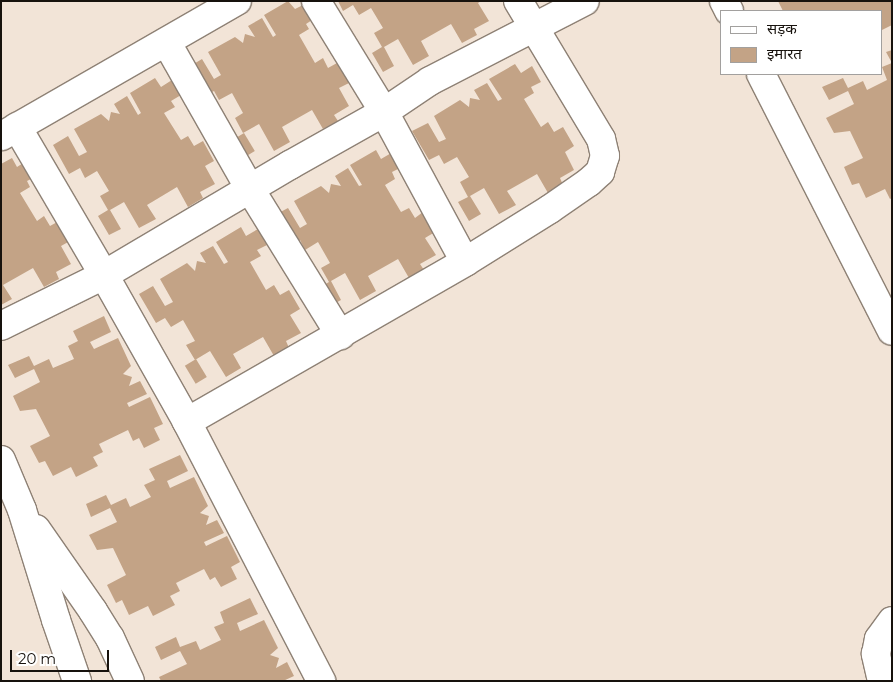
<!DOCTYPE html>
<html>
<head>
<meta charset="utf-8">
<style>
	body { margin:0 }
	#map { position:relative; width:893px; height:682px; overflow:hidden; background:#f2e4d7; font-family:Montserrat,"Noto Sans Devanagari",sans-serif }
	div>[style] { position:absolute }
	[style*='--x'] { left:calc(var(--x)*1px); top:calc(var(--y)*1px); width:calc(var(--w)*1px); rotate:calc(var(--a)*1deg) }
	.building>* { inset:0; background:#c3a386; transform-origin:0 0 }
	.roads { filter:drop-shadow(1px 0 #8e8175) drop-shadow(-1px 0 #8e8175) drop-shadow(0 1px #8e8175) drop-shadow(0 -1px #8e8175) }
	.minor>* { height:28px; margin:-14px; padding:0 14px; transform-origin:14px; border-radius:14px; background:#fff }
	span { translate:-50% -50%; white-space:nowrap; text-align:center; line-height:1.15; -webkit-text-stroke:4.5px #fff; paint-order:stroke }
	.frame { position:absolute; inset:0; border:2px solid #17120d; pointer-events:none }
	.legend { position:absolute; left:720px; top:10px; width:162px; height:65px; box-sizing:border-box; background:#fff; border:1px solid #a2a09e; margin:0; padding:6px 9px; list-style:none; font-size:15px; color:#17120d }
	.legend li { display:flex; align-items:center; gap:10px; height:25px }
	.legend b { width:25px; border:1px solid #a2a09e }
	.scale { position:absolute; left:10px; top:650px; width:99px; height:22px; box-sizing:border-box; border:2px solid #17120d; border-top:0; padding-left:6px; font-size:15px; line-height:18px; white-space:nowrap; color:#17120d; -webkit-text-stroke:4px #fff; paint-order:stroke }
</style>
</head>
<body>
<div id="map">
	<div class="building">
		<div style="clip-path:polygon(288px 1px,295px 9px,307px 3px,315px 18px,306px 24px,309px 29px,299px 35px,315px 63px,323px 58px,328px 68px,337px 63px,349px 83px,339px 88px,349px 106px,334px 115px,338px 121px,323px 129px,312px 110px,282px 127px,290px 142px,274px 151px,259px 124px,243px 133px,235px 118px,243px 113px,232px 93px,219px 100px,214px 91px,204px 96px,187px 68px,202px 59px,214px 79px,221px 75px,208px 52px,235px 37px,243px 43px,245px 34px,255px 37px,248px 26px,262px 18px,273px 37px,276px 35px,264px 15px)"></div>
		<div style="clip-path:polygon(338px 1px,481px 1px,478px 3px,489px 21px,474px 29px,477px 35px,462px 43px,451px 24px,421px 41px,429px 56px,413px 65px,398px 39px,384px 47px,394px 66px,383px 72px,372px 53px,382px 47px,374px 33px,383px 28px,371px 8px,359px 15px,353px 5px,343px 11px)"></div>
		<div style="clip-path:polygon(778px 1px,892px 1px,892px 25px,882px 30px,882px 11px,783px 11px)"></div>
		<div style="clip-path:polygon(892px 50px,892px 198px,890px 199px,885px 189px,866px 198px,859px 183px,852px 185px,844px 167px,863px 158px,850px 131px,834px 133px,826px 118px,854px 104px,848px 91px,829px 100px,822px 87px,843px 78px,848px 88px,863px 81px,867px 90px,887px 80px,882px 67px,892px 63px,886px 52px)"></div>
		<div style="clip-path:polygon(515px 64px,521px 73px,532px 66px,541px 82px,531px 87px,534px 93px,524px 99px,541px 127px,548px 122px,554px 132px,563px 127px,574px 146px,565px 152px,574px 170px,560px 178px,563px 185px,548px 193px,537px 174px,507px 191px,516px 205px,499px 214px,484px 188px,470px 196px,481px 214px,469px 221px,458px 202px,468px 197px,460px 182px,469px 177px,457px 157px,444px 164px,439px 155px,429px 160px,412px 131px,428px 123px,439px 142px,446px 139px,434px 116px,460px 100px,469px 107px,470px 98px,480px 100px,474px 90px,487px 83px,498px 101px,502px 99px,489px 79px)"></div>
		<div style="clip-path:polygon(155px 78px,161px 87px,172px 80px,181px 95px,171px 101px,175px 107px,164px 113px,181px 140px,188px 136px,194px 146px,203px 141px,214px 161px,205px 166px,215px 184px,200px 192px,203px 198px,188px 207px,177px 187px,147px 205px,156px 219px,139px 228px,124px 202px,110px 210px,121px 229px,109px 235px,98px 216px,108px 210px,100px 196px,109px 191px,97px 171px,85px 178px,80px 168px,69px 174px,53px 145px,68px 136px,79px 156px,87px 152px,74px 129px,101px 114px,109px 121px,111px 112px,120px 114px,114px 104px,127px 96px,138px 115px,141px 113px,130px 93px)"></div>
		<div style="left:244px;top:133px;width:21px;height:13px;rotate:59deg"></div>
		<div style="clip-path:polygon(376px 150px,381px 159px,393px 152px,402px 167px,392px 172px,395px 179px,385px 185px,401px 212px,409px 208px,415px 218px,423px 212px,435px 232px,425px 238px,436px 255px,420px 264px,424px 270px,409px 278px,398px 259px,368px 276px,376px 291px,360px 300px,345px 273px,331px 281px,341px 300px,330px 306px,319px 288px,329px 282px,321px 268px,330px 263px,318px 242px,305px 250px,300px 240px,290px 246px,273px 216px,288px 208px,300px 228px,307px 224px,294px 201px,321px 186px,329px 193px,331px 184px,341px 186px,335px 176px,348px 168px,359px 186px,362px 185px,350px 165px)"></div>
		<div style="clip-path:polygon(12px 158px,17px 167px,28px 160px,37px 176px,27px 181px,30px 187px,20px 193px,37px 221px,44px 216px,50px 226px,59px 221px,70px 241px,61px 246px,71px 264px,56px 272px,59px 279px,44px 287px,33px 268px,3px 285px,12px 299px,1px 305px,1px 164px)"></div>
		<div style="clip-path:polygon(241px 227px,246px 236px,258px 229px,267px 245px,257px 250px,261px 256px,250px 262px,266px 290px,274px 285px,280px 295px,289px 290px,300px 309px,290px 315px,301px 333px,286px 341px,289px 348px,274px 356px,263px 337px,233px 354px,241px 368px,226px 377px,210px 351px,195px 360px,186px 345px,195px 341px,183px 320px,171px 327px,165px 318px,156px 323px,139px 294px,153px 286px,165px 306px,173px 302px,160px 279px,187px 263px,195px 271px,197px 261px,206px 263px,200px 253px,213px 246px,224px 264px,228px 262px,216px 242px)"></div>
		<div style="clip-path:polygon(104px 316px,111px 332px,90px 342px,94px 349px,118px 338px,131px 366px,123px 374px,132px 377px,129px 386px,140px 381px,147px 394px,127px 403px,129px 407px,150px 397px,163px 424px,154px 428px,160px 440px,144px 448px,139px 438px,133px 441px,128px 430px,99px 444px,103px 452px,93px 457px,98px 466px,76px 477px,71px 467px,53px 476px,45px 461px,39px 463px,30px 446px,50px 436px,36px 409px,20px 411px,13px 396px,40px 382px,34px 369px,15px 378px,8px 365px,29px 356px,34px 366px,49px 359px,53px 368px,74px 359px,68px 346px,78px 341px,73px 331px)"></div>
		<div style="left:196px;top:359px;width:21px;height:13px;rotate:59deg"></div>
		<div style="clip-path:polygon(180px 455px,188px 471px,167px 481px,170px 488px,194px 477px,208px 506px,200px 513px,209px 516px,206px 525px,217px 520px,224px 533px,204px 542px,206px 546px,227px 536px,240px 562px,231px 567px,237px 579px,221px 587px,215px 577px,210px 580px,204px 569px,176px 583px,180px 591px,170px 596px,175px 605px,153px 616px,148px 606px,129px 615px,122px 600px,116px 603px,107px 585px,126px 575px,113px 548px,97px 550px,89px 535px,117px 522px,110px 508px,91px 517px,86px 504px,106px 495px,111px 505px,126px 498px,130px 507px,151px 497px,144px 485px,155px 480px,149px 469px)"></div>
		<div style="clip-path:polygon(250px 598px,258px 614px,237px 623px,240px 631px,264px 620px,278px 648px,270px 655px,279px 658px,276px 668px,287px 662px,294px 676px,283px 681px,161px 681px,159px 677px,187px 664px,180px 651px,161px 660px,155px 647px,176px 637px,180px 647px,196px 641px,200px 650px,221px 640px,214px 627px,224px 623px,220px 612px)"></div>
	</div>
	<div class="roads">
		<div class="minor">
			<div style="--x:316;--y:1;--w:130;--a:58.5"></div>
			<div style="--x:384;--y:112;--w:170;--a:61.6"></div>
			<div style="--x:724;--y:1;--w:11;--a:63"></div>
			<div style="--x:167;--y:43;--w:168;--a:60.4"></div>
			<div style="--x:250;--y:189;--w:172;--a:58.3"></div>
			<div style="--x:761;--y:74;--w:288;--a:63"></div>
			<div style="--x:17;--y:127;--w:172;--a:59.6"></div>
			<div style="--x:104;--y:275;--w:169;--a:60.5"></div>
			<div style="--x:187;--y:422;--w:292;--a:62.6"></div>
			<div style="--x:2;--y:136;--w:271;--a:-29.9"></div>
			<div style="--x:1;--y:326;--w:115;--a:-26.3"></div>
			<div style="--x:104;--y:275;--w:216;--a:-30.6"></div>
			<div style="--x:290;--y:165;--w:108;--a:-29.4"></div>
			<div style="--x:384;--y:112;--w:55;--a:-34"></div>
			<div style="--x:430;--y:81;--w:174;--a:-27.3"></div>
			<div style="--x:187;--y:422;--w:321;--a:-29.9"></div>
			<div style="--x:465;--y:262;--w:100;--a:-31.9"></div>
			<div style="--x:550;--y:209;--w:47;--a:-34.7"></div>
			<div style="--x:589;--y:182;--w:15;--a:-42"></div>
			<div style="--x:600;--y:172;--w:17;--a:-73"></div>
			<div style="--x:605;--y:156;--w:17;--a:-103"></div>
			<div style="--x:601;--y:139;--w:161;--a:-121"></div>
			<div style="--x:1;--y:460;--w:54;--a:67.2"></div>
			<div style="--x:22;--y:510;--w:115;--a:72.8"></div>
			<div style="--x:56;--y:620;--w:65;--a:71"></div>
			<div style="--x:36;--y:529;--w:100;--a:55.2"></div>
			<div style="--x:93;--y:611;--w:32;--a:58"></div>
			<div style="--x:110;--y:638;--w:47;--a:65.1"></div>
			<div style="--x:882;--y:681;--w:28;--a:-103"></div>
			<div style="--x:876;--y:654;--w:15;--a:-79"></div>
			<div style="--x:879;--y:639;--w:22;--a:-54"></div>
		</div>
	</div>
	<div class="frame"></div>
	<ul class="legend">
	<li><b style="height:6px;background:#fff"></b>सड़क</li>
	<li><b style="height:14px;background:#c3a386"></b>इमारत</li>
	</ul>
	<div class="scale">20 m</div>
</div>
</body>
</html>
